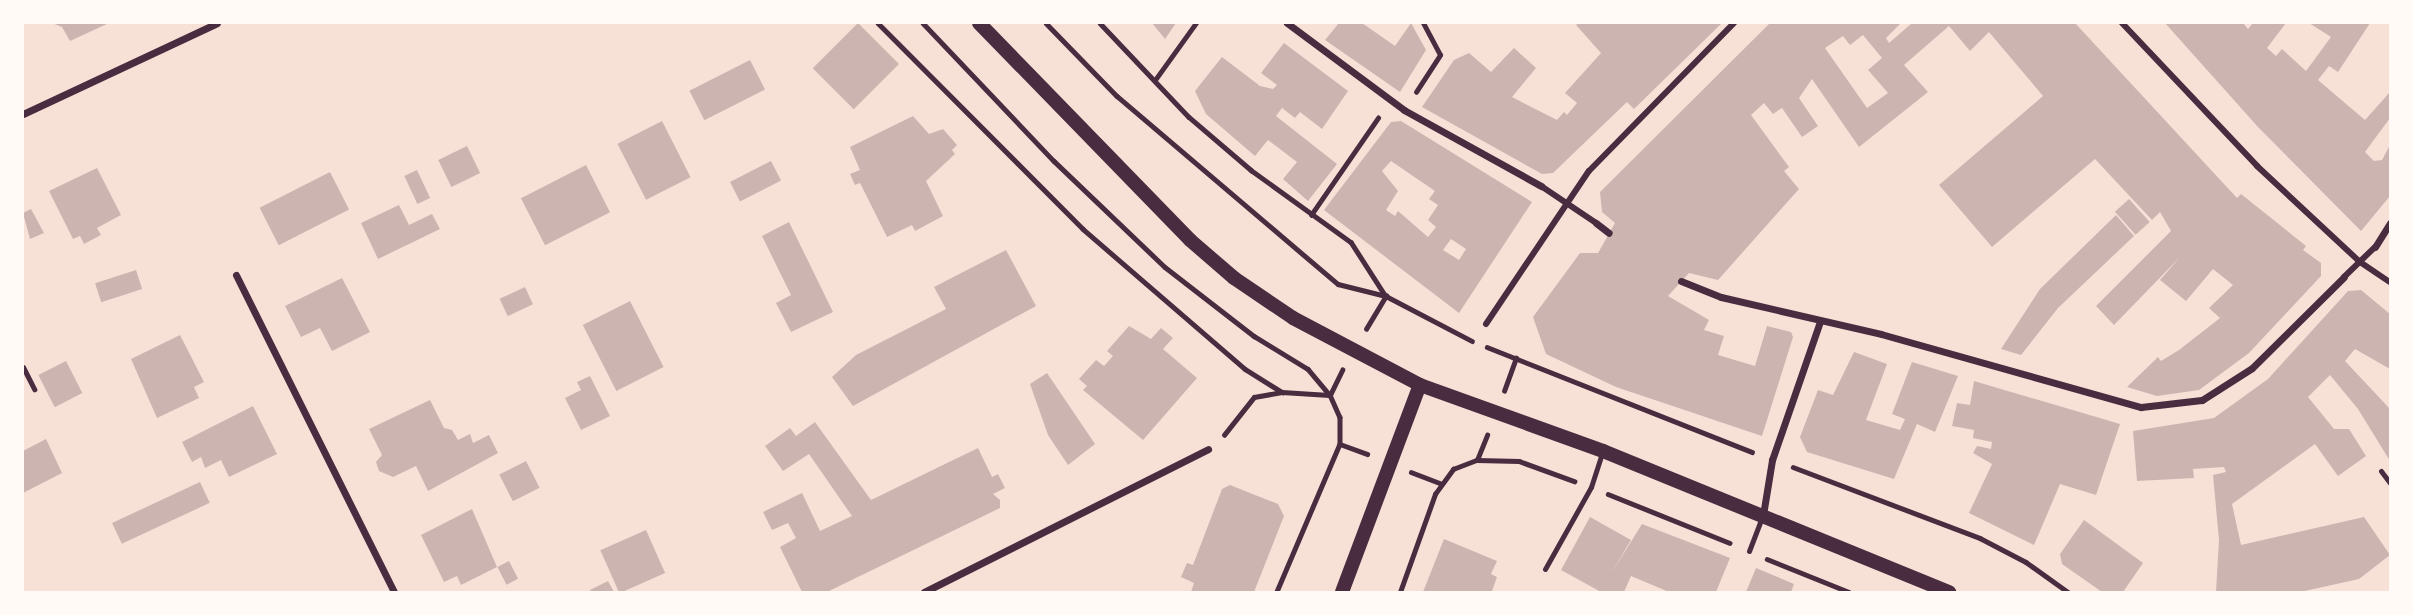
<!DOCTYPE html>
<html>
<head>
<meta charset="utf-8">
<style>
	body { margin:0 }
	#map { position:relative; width:2413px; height:615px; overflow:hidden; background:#f7e1d7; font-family:"Public Sans",sans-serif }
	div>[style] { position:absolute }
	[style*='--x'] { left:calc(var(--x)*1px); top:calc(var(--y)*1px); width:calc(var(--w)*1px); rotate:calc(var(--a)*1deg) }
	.building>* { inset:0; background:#ccb4b1; transform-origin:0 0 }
	.path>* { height:4.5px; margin:-2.25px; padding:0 2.25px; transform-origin:2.25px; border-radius:2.25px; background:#4a2c40 }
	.service>* { height:5px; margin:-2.5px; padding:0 2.5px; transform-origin:2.5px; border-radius:2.5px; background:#4a2c40 }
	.pedestrian>* { height:6px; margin:-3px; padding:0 3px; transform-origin:3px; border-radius:3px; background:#4a2c40 }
	.minor>* { height:7px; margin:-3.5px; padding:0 3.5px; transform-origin:3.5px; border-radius:3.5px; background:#4a2c40 }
	.secondary>* { height:14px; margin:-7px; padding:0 7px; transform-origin:7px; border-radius:7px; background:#4a2c40 }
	span { translate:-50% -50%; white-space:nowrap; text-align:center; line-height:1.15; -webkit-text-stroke:7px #fffaf5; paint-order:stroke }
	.frame { position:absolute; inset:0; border:24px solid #fffaf5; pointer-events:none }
</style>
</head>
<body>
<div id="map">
	<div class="building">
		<div style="clip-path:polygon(52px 23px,109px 23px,70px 41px,62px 27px)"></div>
		<div style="left:858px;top:23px;width:58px;height:64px;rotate:45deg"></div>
		<div style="clip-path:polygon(1152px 23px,1176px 23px,1165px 39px)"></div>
		<div style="clip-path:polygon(1339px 23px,1362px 23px,1395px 46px,1411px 23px,1426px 50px,1400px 92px,1325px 40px)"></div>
		<div style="clip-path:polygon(1579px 23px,1722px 23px,1634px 109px,1627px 102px,1553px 173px,1542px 174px,1422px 107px,1454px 60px,1469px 53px,1491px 72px,1514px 48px,1536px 68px,1512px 97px,1557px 120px,1564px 112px,1567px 115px,1577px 103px,1565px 93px,1601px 53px,1576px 25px)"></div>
		<div style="clip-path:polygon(evenodd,1770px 23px,1901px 23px,1886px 38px,1889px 43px,1912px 23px,2075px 23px,2237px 198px,2241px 194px,2306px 246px,2303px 250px,2321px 263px,2321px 276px,2249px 353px,2199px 390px,2157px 396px,2127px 387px,2158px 357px,2161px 361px,2179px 350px,2220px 318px,2209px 308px,2233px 285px,2213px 269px,2186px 301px,2160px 280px,2180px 257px,2114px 325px,2096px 306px,2171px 231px,2160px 212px,2152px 220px,2095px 159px,1992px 247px,1939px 185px,2043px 96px,1989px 32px,1970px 51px,1949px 26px,1904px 65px,1928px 92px,1859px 147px,1812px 79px,1799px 98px,1818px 126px,1802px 137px,1782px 108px,1773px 114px,1764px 103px,1751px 115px,1789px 167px,1784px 171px,1799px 189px,1718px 280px,1689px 273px,1668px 296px,1709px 320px,1704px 330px,1724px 336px,1718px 355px,1755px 366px,1767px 326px,1791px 332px,1793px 337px,1762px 436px,1616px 387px,1546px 354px,1533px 317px,1580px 253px,1598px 253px,1615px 223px,1602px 212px,1600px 192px,1770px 23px,1863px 35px,1882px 58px,1868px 70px,1888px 93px,1867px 108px,1825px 48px,1843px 36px,1850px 45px,1863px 35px)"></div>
		<div style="clip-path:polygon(2165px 23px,2243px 23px,2248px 29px,2253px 23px,2286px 23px,2267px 48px,2276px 56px,2282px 49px,2306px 71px,2331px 37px,2309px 23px,2370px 23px,2338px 72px,2329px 66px,2318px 80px,2365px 120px,2390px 92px,2390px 118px,2365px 152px,2374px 161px,2382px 160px,2390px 145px,2390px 196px,2361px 231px,2258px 127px)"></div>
		<div style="clip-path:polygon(1284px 43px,1348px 91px,1322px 129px,1300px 112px,1295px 118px,1282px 108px,1276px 116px,1337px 164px,1308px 201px,1283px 179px,1297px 162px,1268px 140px,1255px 156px,1206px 114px,1195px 91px,1222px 57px,1260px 86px,1273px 89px,1277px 85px,1261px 73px)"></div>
		<div style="left:750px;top:60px;width:33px;height:68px;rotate:63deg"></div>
		<div style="clip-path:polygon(913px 116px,929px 134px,943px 129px,957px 145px,952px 150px,955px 154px,926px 181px,943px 216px,915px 231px,912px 225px,887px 237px,860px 183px,855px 185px,850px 174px,860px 170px,850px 147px)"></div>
		<div style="left:662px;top:121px;width:63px;height:50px;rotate:63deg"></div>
		<div style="clip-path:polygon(evenodd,1401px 121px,1532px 202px,1459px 313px,1324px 210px,1391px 122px,1401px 121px,1391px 161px,1435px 191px,1429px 199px,1438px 205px,1428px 220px,1436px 227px,1428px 237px,1398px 211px,1395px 216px,1386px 210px,1398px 191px,1382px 171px,1391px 161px,1401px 121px,1451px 239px,1466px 249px,1459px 260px,1443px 250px,1451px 239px)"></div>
		<div style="left:467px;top:146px;width:30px;height:32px;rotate:64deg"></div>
		<div style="left:771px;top:161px;width:22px;height:46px;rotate:63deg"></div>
		<div style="left:586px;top:165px;width:53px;height:73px;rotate:63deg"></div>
		<div style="clip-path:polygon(97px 168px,121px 215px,97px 228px,101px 235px,84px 244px,80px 236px,73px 239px,49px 191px)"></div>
		<div style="left:417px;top:170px;width:31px;height:14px;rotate:65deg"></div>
		<div style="left:330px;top:172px;width:42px;height:79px;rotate:63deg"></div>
		<div style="left:2129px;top:199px;width:31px;height:19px;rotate:48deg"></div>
		<div style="clip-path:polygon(399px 205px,409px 225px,432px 214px,440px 229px,378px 259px,361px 223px)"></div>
		<div style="clip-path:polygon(31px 209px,44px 233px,30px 239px,23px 213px)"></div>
		<div style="clip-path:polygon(2116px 215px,2134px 236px,2058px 308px,2021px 355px,2001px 349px,2040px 289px)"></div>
		<div style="clip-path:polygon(789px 222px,833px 312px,791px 332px,776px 303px,791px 295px,762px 236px)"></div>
		<div style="clip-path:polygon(1006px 250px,1036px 306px,853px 406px,832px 377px,856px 355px,946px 309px,934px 287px)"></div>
		<div style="left:136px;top:270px;width:20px;height:43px;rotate:72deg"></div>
		<div style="clip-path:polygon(342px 278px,370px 332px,332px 351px,320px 328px,301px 337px,285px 306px)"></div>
		<div style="left:525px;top:287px;width:19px;height:28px;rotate:65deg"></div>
		<div style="clip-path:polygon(2361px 290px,2390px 314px,2390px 369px,2355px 349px,2345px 361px,2390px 409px,2390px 461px,2358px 409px,2330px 375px,2308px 397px,2334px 429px,2349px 429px,2366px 456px,2338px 476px,2315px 444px,2232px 504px,2241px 545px,2364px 517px,2390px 555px,2359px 579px,2300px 592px,2216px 592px,2219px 540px,2213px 475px,2226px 472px,2224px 467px,2193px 469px,2194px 478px,2137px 481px,2133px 431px,2214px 418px,2268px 379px,2348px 291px)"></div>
		<div style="left:630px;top:301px;width:74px;height:53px;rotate:63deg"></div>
		<div style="clip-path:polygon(1129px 326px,1151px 339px,1161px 328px,1173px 338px,1163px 349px,1197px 378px,1143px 440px,1083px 390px,1087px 386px,1079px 379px,1096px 360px,1104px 366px,1113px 356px,1107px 351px)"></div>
		<div style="clip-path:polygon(180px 335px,204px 382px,194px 387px,199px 398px,157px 418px,131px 359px)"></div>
		<div style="clip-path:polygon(1854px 352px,1887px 364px,1866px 420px,1900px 430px,1905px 419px,1892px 414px,1912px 362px,1958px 376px,1935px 432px,1917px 424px,1894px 479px,1807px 452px,1800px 437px,1818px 390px,1833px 395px)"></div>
		<div style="left:66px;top:361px;width:36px;height:31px;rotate:63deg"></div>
		<div style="clip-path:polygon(1047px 373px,1095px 444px,1068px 465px,1048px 435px,1030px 384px)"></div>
		<div style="clip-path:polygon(590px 376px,610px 416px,581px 430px,565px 398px,581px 390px,577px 382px)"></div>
		<div style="clip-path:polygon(1974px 381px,2120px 424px,2096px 495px,2060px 484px,2034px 545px,1969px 513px,1992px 464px,1973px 453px,1977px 446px,1991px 449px,1992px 442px,1973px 438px,1974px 430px,1952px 426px,1957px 403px,1970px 405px)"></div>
		<div style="clip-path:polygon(430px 400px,444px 428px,452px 430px,458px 440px,470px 434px,473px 443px,489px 435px,498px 453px,428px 491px,416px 466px,393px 477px,379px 471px,376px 462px,382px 455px,369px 429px)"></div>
		<div style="clip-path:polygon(253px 406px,277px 454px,229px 477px,221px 460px,205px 468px,201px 457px,192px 462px,182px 442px)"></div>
		<div style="clip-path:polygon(815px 422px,871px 500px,978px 448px,992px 477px,998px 474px,1005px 488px,993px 494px,1000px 500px,1000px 508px,827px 592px,802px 592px,780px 547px,796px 538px,788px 523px,772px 530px,763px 512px,802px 493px,820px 531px,852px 516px,809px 454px,783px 471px,765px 446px,790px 428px,796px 436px)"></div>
		<div style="clip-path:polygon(46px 439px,62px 473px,23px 493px,23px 451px)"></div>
		<div style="left:526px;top:461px;width:30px;height:30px;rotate:63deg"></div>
		<div style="left:200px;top:482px;width:23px;height:97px;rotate:65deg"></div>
		<div style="clip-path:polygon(1230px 485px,1278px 504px,1284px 516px,1254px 592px,1191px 592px,1194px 583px,1181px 577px,1187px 563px,1193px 565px,1222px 489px)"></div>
		<div style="clip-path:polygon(472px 509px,497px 567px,461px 585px,457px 576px,444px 582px,421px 535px)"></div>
		<div style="clip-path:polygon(1590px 517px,1631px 540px,1611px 574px,1642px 524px,1730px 558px,1716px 592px,1669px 592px,1631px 576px,1624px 592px,1601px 592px,1561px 570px)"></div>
		<div style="clip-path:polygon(2084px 520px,2143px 563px,2123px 592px,2102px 592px,2062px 564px,2060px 554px)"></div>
		<div style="left:646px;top:530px;width:47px;height:50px;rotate:66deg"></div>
		<div style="clip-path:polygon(1444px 539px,1497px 561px,1491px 574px,1497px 577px,1492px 591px,1423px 592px)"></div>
		<div style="left:509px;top:561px;width:20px;height:13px;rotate:63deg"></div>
		<div style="clip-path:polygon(1756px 568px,1794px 584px,1791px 592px,1746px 592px)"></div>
		<div style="clip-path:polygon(608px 581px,614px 592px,591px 592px,590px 590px)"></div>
	</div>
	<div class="path">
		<div style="--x:878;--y:23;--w:291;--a:45.1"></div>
		<div style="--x:1083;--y:229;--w:214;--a:40.8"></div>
		<div style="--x:1245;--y:369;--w:44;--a:31.9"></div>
		<div style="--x:923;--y:23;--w:190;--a:46.5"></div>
		<div style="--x:1054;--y:161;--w:153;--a:43.7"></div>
		<div style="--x:1165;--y:267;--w:113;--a:37.8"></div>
		<div style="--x:1254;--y:336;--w:63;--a:31.4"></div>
		<div style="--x:1308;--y:369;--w:34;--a:50"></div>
		<div style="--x:1330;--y:395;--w:24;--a:66"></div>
		<div style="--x:1340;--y:417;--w:27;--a:90"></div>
		<div style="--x:1340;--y:444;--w:161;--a:113.1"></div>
		<div style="--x:1046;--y:23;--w:102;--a:45.8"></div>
		<div style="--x:1117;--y:96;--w:290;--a:40.4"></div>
		<div style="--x:1338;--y:284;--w:49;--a:14"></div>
		<div style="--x:1386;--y:296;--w:97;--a:27.6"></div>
		<div style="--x:1100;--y:23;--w:129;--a:46.6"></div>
		<div style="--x:1189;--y:117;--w:82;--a:40.5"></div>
		<div style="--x:1251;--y:170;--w:123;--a:35.8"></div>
		<div style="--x:1351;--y:242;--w:63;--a:57.3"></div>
		<div style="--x:1155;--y:80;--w:70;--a:-54.3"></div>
		<div style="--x:1416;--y:92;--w:44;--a:-57"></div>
		<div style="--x:1440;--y:55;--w:36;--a:-118"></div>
		<div style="--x:1311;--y:215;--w:118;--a:-55.4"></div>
		<div style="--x:1366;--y:329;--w:39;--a:-59"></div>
		<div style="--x:1487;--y:347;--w:285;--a:21.6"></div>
		<div style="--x:1504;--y:391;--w:35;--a:-70"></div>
		<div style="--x:1330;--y:395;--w:28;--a:-64"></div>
		<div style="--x:1224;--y:435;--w:48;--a:-51.7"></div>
		<div style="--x:1254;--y:397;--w:28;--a:-10"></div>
		<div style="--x:1282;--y:392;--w:47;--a:3.7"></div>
		<div style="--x:1340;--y:444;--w:29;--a:20"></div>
		<div style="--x:1477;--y:460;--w:27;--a:-68"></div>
		<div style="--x:1793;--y:467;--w:200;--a:20.8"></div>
		<div style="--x:1980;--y:538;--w:52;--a:27.6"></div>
		<div style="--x:2026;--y:562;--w:52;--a:35.5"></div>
		<div style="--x:1411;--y:472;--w:31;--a:21"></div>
		<div style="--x:1608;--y:494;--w:131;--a:21.9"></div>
		<div style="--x:1767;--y:559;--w:88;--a:21.9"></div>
		<div style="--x:1400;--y:592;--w:104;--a:-70.3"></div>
		<div style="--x:1435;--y:494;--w:31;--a:-54"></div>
		<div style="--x:1453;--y:469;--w:26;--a:-21"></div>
		<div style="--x:1477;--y:460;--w:42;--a:1.4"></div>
		<div style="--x:1519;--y:461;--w:59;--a:20"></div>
	</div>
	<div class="service">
		<div style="--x:23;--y:367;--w:25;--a:63"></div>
		<div style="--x:2381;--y:471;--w:15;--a:53"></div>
		<div style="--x:1749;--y:551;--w:34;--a:-69"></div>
		<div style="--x:1545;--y:569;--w:94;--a:-60.7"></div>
		<div style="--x:1591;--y:487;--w:36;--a:-72"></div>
	</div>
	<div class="pedestrian">
		<div style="--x:2122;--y:23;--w:197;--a:46.6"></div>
		<div style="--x:2257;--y:166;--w:141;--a:43"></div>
		<div style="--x:2360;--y:262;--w:36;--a:34"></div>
		<div style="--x:1541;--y:186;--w:66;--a:33.9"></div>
		<div style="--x:2344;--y:277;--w:43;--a:-44.1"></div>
		<div style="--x:1486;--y:324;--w:184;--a:-56.1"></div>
		<div style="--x:1589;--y:171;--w:207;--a:-45.6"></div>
	</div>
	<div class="minor">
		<div style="--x:1287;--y:23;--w:146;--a:36.6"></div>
		<div style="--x:1404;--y:110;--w:157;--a:29"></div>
		<div style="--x:23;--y:114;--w:214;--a:-25.1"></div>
		<div style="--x:1596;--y:223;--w:16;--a:38"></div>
		<div style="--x:2375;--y:247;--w:28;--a:-58"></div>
		<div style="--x:236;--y:275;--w:354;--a:63.5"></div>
		<div style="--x:1681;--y:281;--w:43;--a:21.8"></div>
		<div style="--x:1721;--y:297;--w:164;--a:13"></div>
		<div style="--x:1881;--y:334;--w:270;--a:15.7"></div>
		<div style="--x:2141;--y:407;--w:61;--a:-6.5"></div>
		<div style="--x:2202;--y:400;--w:59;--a:-32.6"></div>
		<div style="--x:2252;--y:368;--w:129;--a:-44.7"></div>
		<div style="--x:1763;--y:515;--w:56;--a:-80.7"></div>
		<div style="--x:1772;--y:460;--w:147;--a:-70.9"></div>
		<div style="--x:924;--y:592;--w:318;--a:-26.7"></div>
	</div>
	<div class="secondary">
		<div style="--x:979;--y:23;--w:303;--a:45.8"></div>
		<div style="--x:1190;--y:240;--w:58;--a:40.8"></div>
		<div style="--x:1234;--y:278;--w:71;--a:34.1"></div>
		<div style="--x:1293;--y:318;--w:144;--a:27.8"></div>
		<div style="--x:1420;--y:385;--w:195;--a:19.8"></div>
		<div style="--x:1603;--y:451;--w:374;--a:22.2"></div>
		<div style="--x:1342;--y:592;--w:221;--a:-69.4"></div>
	</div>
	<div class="frame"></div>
</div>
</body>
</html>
